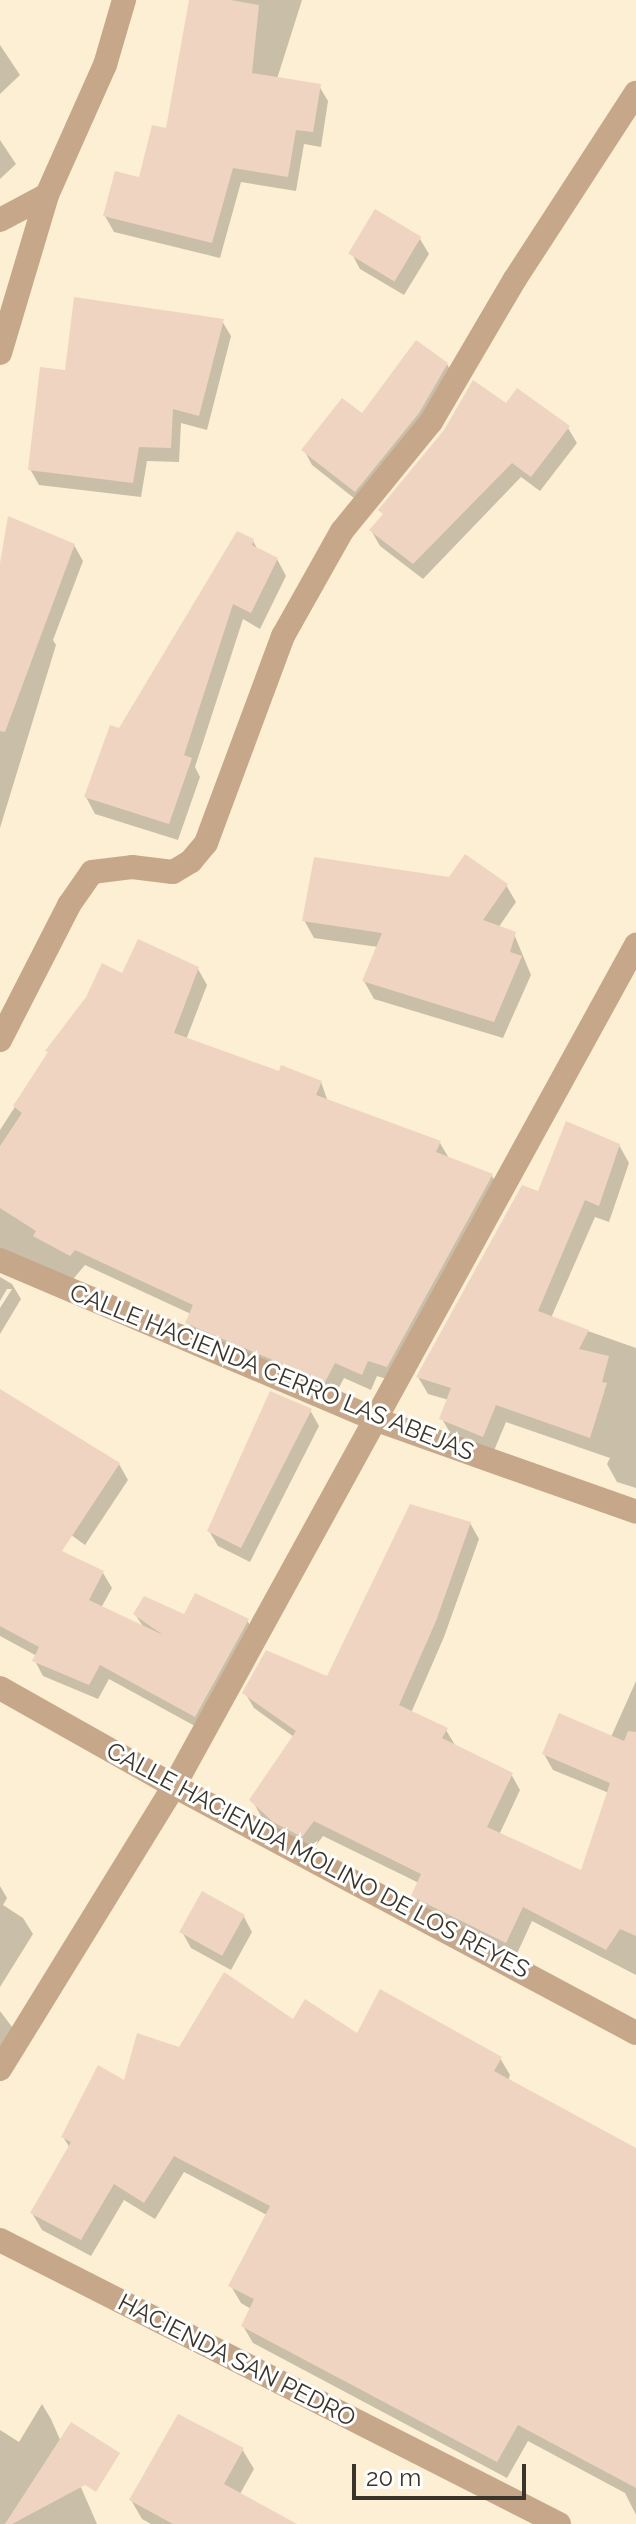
<!DOCTYPE html>
<html>
<head>
<meta charset="utf-8">
<style>
	body { margin:0 }
	#map { position:relative; width:636px; height:2524px; overflow:hidden; background:#fcefd3; font-family:Raleway,sans-serif }
	div>[style] { position:absolute }
	[style*='--x'] { left:calc(var(--x)*1px); top:calc(var(--y)*1px); width:calc(var(--w)*1px); rotate:calc(var(--a)*1deg) }
	.shadow>* { inset:0; background:#0003 }
	.building>* { inset:0; background:#efd5c1; transform-origin:0 0 }
	.street>* { height:24px; margin:-12px; padding:0 12px; transform-origin:12px; border-radius:12px; background:#c7a78a }
	span { translate:-50% -50%; white-space:nowrap; text-align:center; line-height:1.15; -webkit-text-stroke:6px #fefefe; paint-order:stroke }
	.street-label { font-size:24px; color:#3a352a }
	.scale { position:absolute; left:352px; top:2464px; width:174px; height:36px; box-sizing:border-box; border:4px solid #3a352a; border-top:0; padding-left:10px; font-size:24px; line-height:28px; white-space:nowrap; color:#3a352a; -webkit-text-stroke:6px #fefefe; paint-order:stroke }
</style>
</head>
<body>
<div id="map">
	<div class="shadow">
		<div style="clip-path:polygon(191px 0,302px 0,277px 79px,319px 86px,328px 101px,321px 147px,304px 144px,296px 191px,241px 182px,220px 258px,114px 232px,105px 216px,140px 180px,167px 130px)"></div>
		<div style="clip-path:polygon(0 45px,20px 75px,0 94px)"></div>
		<div style="clip-path:polygon(0 140px,16px 164px,0 179px)"></div>
		<div style="clip-path:polygon(420px 239px,429px 254px,404px 295px,360px 269px,352px 254px)"></div>
		<div style="clip-path:polygon(222px 321px,231px 336px,207px 430px,181px 423px,179px 462px,147px 461px,141px 497px,39px 485px,30px 469px,66px 372px)"></div>
		<div style="clip-path:polygon(447px 364px,456px 380px,364px 506px,312px 465px,304px 450px)"></div>
		<div style="clip-path:polygon(506px 406px,568px 428px,577px 443px,540px 491px,521px 477px,423px 579px,380px 546px,371px 530px)"></div>
		<div style="clip-path:polygon(253px 541px,258px 550px,277px 559px,286px 576px,260px 629px,243px 619px,195px 767px,200px 777px,178px 840px,95px 814px,86px 797px,120px 731px)"></div>
		<div style="clip-path:polygon(74px 545px,83px 561px,53px 640px,56px 645px,0 828px,0 576px)"></div>
		<div style="clip-path:polygon(506px 885px,516px 902px,498px 928px,514px 934px,531px 975px,503px 1038px,374px 999px,364px 981px,378px 947px,314px 938px,304px 920px)"></div>
		<div style="clip-path:polygon(198px 969px,207px 985px,186px 1040px,280px 1074px,321px 1082px,328px 1102px,440px 1143px,450px 1160px,492px 1176px,501px 1191px,396px 1382px,377px 1376px,371px 1390px,344px 1378px,334px 1397px,197px 1338px,188px 1322px,191px 1314px,85px 1265px,69px 1284px,0 1264px,0 1130px,49px 1054px,122px 976px)"></div>
		<div style="clip-path:polygon(619px 1145px,629px 1163px,609px 1222px,595px 1217px,551px 1318px,636px 1348px,636px 1488px,617px 1482px,607px 1464px,610px 1458px,506px 1422px,493px 1453px,452px 1436px,442px 1419px,449px 1400px,428px 1394px,418px 1377px,539px 1193px)"></div>
		<div style="clip-path:polygon(0 1277px,12px 1284px,21px 1299px,0 1334px,0 1308px,12px 1289px,7px 1289px,0 1301px)"></div>
		<div style="clip-path:polygon(0 1391px,119px 1464px,128px 1480px,85px 1545px,0 1484px)"></div>
		<div style="clip-path:polygon(310px 1410px,319px 1426px,250px 1562px,218px 1546px,209px 1531px)"></div>
		<div style="clip-path:polygon(470px 1523px,479px 1539px,444px 1637px,411px 1713px,446px 1730px,455px 1745px,511px 1774px,520px 1790px,499px 1835px,582px 1873px,609px 1793px,553px 1770px,544px 1754px,611px 1737px,636px 1681px,636px 1975px,532px 1921px,515px 1958px,422px 1911px,413px 1895px,419px 1883px,323px 1836px,311px 1852px,284px 1837px,261px 1816px,252px 1800px,294px 1737px,254px 1708px,245px 1693px,328px 1679px)"></div>
		<div style="clip-path:polygon(103px 1573px,112px 1588px,101px 1608px,144px 1628px,135px 1614px,247px 1620px,256px 1636px,204px 1731px,109px 1679px,98px 1699px,43px 1676px,35px 1661px,37px 1656px,0 1636px,0 1595px)"></div>
		<div style="clip-path:polygon(0 1886px,7px 1898px,3px 1905px,23px 1918px,33px 1934px,0 1987px)"></div>
		<div style="clip-path:polygon(244px 1917px,252px 1932px,231px 1970px,191px 1948px,182px 1932px)"></div>
		<div style="clip-path:polygon(0 2011px,15px 2031px,0 2055px)"></div>
		<div style="clip-path:polygon(294px 2022px,358px 2036px,500px 2058px,510px 2075px,508px 2081px,636px 2150px,636px 2515px,625px 2493px,528px 2441px,507px 2478px,253px 2343px,243px 2326px,251px 2309px,241px 2303px,231px 2286px,267px 2215px,184px 2172px,155px 2219px,124px 2200px,91px 2256px,42px 2230px,32px 2213px,70px 2148px,63px 2137px,125px 2083px,180px 2049px)"></div>
		<div style="clip-path:polygon(42px 2404px,51px 2419px,97px 2524px,0 2524px,0 2430px,19px 2442px)"></div>
		<div style="clip-path:polygon(242px 2449px,254px 2469px,223px 2524px,151px 2524px,142px 2519px,131px 2500px)"></div>
	</div>
	<div class="building">
		<div style="clip-path:polygon(189px 0,230px 0,259px 5px,252px 73px,321px 84px,313px 132px,296px 130px,288px 177px,233px 168px,212px 243px,103px 216px,115px 171px,139px 177px,152px 125px,166px 128px)"></div>
		<div style="left:375px;top:209px;width:54px;height:52px;rotate:31deg"></div>
		<div style="clip-path:polygon(74px 297px,224px 319px,199px 416px,173px 409px,171px 448px,139px 447px,133px 483px,28px 470px,40px 367px,65px 370px)"></div>
		<div style="clip-path:polygon(416px 340px,448px 363px,419px 413px,355px 492px,301px 450px,342px 398px,362px 413px)"></div>
		<div style="clip-path:polygon(473px 380px,506px 403px,517px 388px,570px 426px,531px 477px,512px 463px,413px 564px,369px 530px,383px 514px,378px 510px,444px 430px)"></div>
		<div style="clip-path:polygon(8px 516px,75px 544px,5px 732px,0 731px,0 563px)"></div>
		<div style="clip-path:polygon(237px 531px,254px 539px,252px 545px,278px 558px,251px 613px,233px 604px,184px 755px,192px 758px,169px 824px,84px 797px,110px 725px,119px 728px)"></div>
		<div style="clip-path:polygon(465px 854px,508px 884px,483px 920px,516px 932px,510px 952px,522px 956px,494px 1022px,362px 981px,382px 933px,302px 921px,314px 857px,449px 877px)"></div>
		<div style="clip-path:polygon(138px 939px,199px 967px,174px 1033px,279px 1071px,281px 1065px,322px 1081px,316px 1095px,441px 1141px,436px 1152px,493px 1174px,387px 1367px,368px 1361px,362px 1375px,335px 1363px,325px 1382px,185px 1323px,193px 1305px,75px 1250px,70px 1256px,33px 1236px,36px 1231px,0 1208px,0 1146px,22px 1113px,13px 1106px,48px 1052px,45px 1051px,86px 997px,102px 963px,122px 973px)"></div>
		<div style="clip-path:polygon(566px 1121px,620px 1144px,599px 1206px,585px 1200px,538px 1311px,589px 1330px,579px 1349px,609px 1356px,602px 1382px,607px 1383px,590px 1438px,496px 1405px,483px 1437px,439px 1419px,451px 1388px,416px 1377px,522px 1185px,538px 1191px)"></div>
		<div style="clip-path:polygon(0 1389px,120px 1463px,62px 1551px,104px 1571px,89px 1600px,163px 1635px,133px 1614px,144px 1596px,184px 1614px,195px 1593px,249px 1619px,195px 1717px,100px 1665px,89px 1685px,32px 1661px,39px 1647px,0 1626px)"></div>
		<div style="clip-path:polygon(270px 1391px,312px 1409px,241px 1548px,207px 1531px)"></div>
		<div style="clip-path:polygon(410px 1504px,471px 1522px,436px 1621px,399px 1705px,448px 1728px,442px 1738px,513px 1773px,487px 1827px,581px 1870px,610px 1783px,542px 1754px,559px 1713px,624px 1741px,628px 1731px,636px 1732px,636px 1936px,620px 1929px,606px 1950px,523px 1907px,506px 1943px,411px 1896px,421px 1874px,314px 1821px,302px 1837px,273px 1822px,249px 1800px,296px 1731px,242px 1693px,266px 1650px,327px 1676px)"></div>
		<div style="left:202px;top:1891px;width:49px;height:47px;rotate:29deg"></div>
		<div style="clip-path:polygon(224px 1972px,293px 2019px,305px 1999px,357px 2033px,380px 1989px,502px 2057px,494px 2071px,636px 2148px,636px 2488px,518px 2425px,497px 2462px,241px 2326px,254px 2299px,228px 2286px,270px 2206px,174px 2156px,144px 2203px,114px 2184px,81px 2240px,30px 2213px,71px 2142px,61px 2137px,98px 2065px,124px 2080px,137px 2033px,179px 2047px)"></div>
		<div style="clip-path:polygon(178px 2414px,244px 2448px,224px 2484px,297px 2524px,173px 2524px,129px 2500px)"></div>
		<div style="clip-path:polygon(71px 2422px,120px 2453px,96px 2492px,85px 2485px,12px 2524px,5px 2524px)"></div>
	</div>
	<div class="street">
		<div style="--x:0;--y:220;--w:53;--a:-28"></div>
		<div style="--x:0;--y:353;--w:165;--a:-73.4"></div>
		<div style="--x:47;--y:195;--w:142;--a:-66"></div>
		<div style="--x:105;--y:65;--w:68;--a:-73.7"></div>
		<div style="--x:0;--y:1040;--w:152;--a:-62.9"></div>
		<div style="--x:69;--y:905;--w:40;--a:-55.1"></div>
		<div style="--x:92;--y:872;--w:40;--a:-7.1"></div>
		<div style="--x:132;--y:867;--w:41;--a:7"></div>
		<div style="--x:173;--y:872;--w:21;--a:-31"></div>
		<div style="--x:191;--y:861;--w:23;--a:-50"></div>
		<div style="--x:206;--y:843;--w:221;--a:-69.6"></div>
		<div style="--x:283;--y:636;--w:120;--a:-60.7"></div>
		<div style="--x:342;--y:531;--w:141;--a:-50.8"></div>
		<div style="--x:431;--y:422;--w:166;--a:-59.6"></div>
		<div style="--x:515;--y:279;--w:222;--a:-57"></div>
		<div style="--x:0;--y:1260;--w:406;--a:23"></div>
		<div style="--x:374;--y:1419;--w:278;--a:19.5"></div>
		<div style="--x:0;--y:1688;--w:200;--a:29.4"></div>
		<div style="--x:174;--y:1786;--w:524;--a:28.13"></div>
		<div style="--x:0;--y:2069;--w:332;--a:-58.4"></div>
		<div style="--x:174;--y:1786;--w:960;--a:-61.22"></div>
		<div style="--x:0;--y:2240;--w:627;--a:26.93"></div>
	</div>
	<div class="street-label">
		<span style="left:272px;top:1372px;rotate:22deg">CALLE HACIENDA CERRO LAS ABEJAS</span>
		<span style="left:318px;top:1860px;rotate:28deg">CALLE HACIENDA MOLINO DE LOS REYES</span>
		<span style="left:237px;top:2360px;rotate:27deg">HACIENDA SAN PEDRO</span>
	</div>
	<div class="scale">20 m</div>
</div>
</body>
</html>
